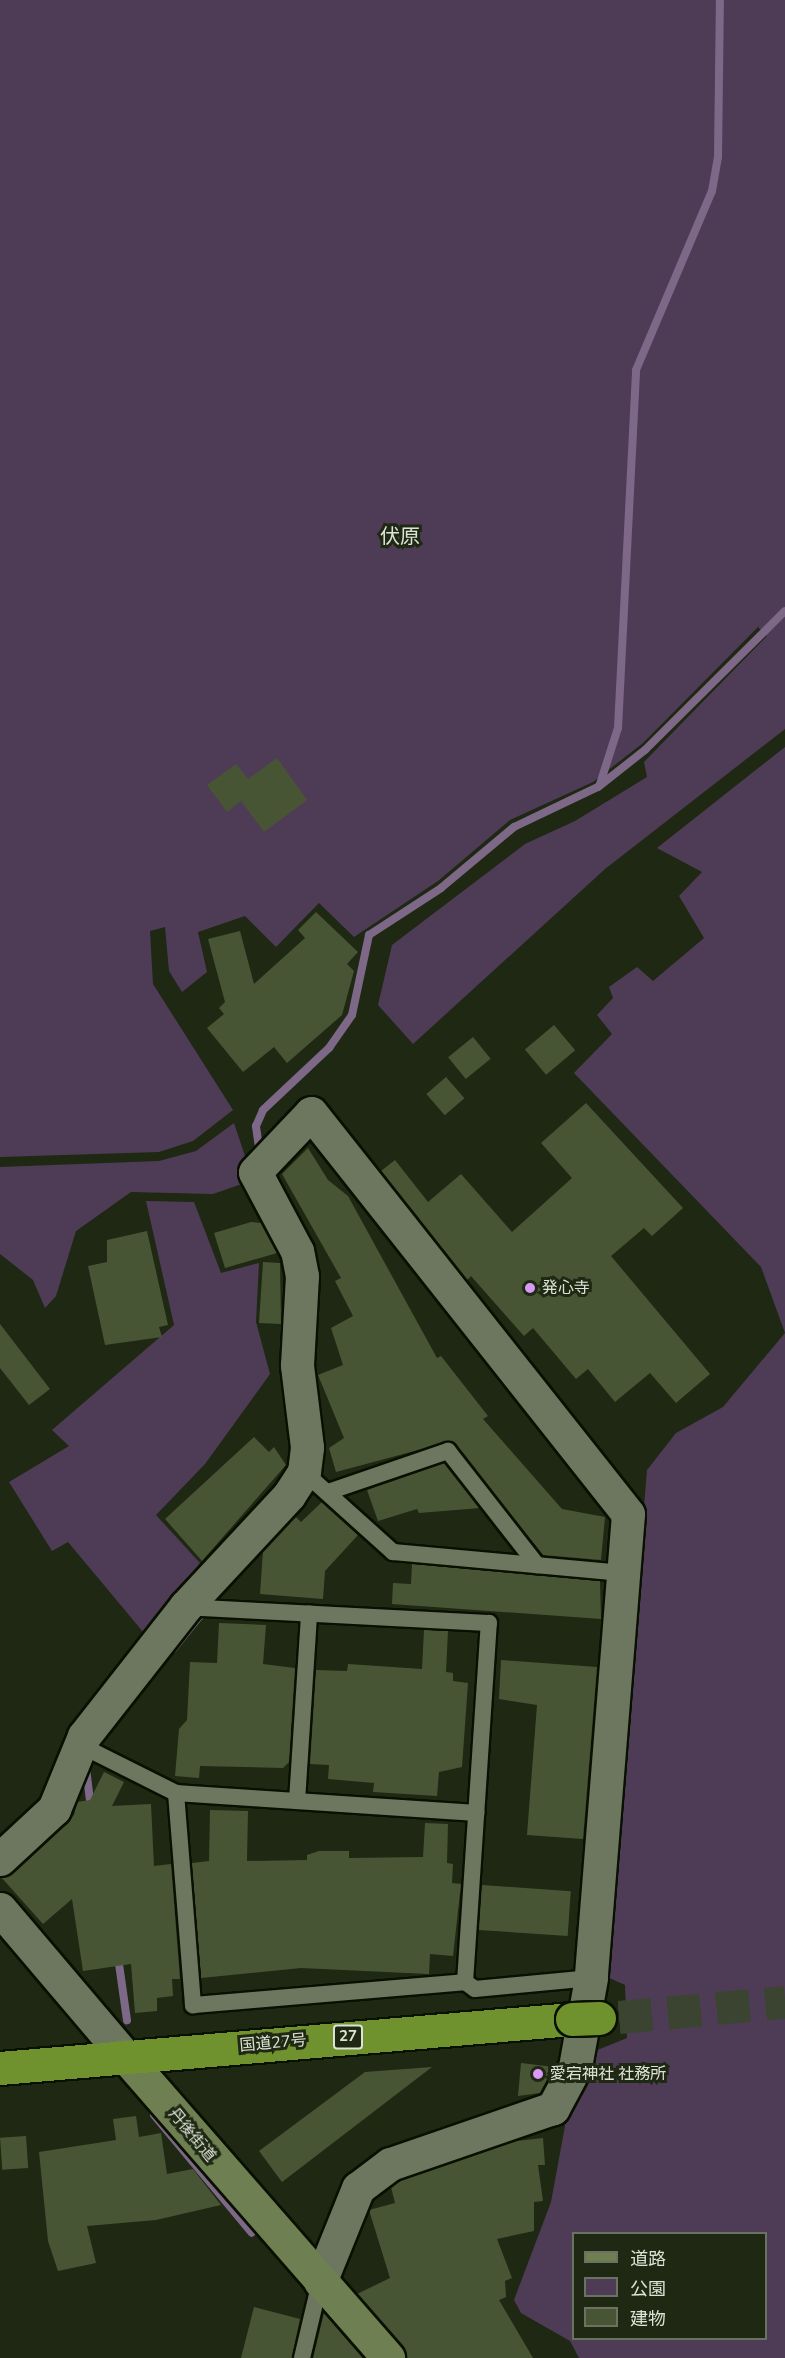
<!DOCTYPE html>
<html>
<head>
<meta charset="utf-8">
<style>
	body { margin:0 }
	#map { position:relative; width:785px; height:2358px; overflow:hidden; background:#1f2813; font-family:"Nunito Sans","Noto Sans JP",sans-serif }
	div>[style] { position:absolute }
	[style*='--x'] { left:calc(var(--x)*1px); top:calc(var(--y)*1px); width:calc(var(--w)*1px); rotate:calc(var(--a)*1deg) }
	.green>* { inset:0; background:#4e3c57 }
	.stream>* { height:8px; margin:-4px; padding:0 4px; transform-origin:4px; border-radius:4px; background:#7d6888 }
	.building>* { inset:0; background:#485534; transform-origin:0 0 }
	.highway-tunnel>* { height:33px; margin-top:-16.5px; transform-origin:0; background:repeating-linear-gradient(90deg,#3b4430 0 33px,transparent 0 49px) }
	.roads { filter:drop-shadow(2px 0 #091001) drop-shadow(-2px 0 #091001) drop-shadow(0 2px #091001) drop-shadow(0 -2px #091001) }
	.lane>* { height:16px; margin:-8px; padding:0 8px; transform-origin:8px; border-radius:8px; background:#6d7760 }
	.street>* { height:33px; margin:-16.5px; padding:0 16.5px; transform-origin:16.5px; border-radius:16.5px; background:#6d7760 }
	.secondary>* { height:33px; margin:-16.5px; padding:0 16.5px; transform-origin:16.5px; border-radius:16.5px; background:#6e7f51 }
	.highway>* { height:33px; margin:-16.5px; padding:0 16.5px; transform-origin:16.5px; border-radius:16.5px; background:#70922e }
	.bridges { filter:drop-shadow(2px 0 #091001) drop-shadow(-2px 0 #091001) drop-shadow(0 2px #091001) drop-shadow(0 -2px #091001) }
	.highway-bridge>* { height:33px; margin:-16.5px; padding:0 16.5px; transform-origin:16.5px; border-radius:16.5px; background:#70922e }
	.dots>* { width:16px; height:16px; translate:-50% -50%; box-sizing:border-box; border:3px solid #1f2813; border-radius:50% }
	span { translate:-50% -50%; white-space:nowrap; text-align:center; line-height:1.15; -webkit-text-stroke:6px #1f2813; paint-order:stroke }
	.shield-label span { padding:2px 4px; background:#1f2813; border:2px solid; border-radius:4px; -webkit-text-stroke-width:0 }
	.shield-label { font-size:15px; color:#dce2d5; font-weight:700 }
	.poi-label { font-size:16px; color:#dce2d5 }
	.left { translate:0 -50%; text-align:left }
	.street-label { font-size:16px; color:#dce2d5 }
	.quarter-label { font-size:20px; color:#dce2d5 }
	.legend { position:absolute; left:572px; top:2232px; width:195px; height:108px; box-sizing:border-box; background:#1f2813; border:2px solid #6b7261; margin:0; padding:8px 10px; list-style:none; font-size:18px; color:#dce2d5 }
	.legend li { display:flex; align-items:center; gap:12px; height:30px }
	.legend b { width:30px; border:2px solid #6b7261 }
</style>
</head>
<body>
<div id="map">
	<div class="green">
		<div style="clip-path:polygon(0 0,785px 0,785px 729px,605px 869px,413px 1044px,378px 1005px,392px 945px,525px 844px,575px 821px,647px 777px,644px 762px,767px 636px,758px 627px,643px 743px,593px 782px,510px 820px,438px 881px,354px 937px,319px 903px,276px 947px,245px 916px,198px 932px,207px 972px,182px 992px,169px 971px,165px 927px,150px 931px,153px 984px,233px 1110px,193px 1141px,159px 1152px,0 1157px)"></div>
		<div style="clip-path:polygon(evenodd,785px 747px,785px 2358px,579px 2358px,570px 2341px,521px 2313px,514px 2300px,551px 2202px,565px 2126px,562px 2111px,590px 2053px,627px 2038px,625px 1985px,605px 1976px,647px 1470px,676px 1433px,723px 1407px,785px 1333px,761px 1267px,574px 1073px,612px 1034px,597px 1015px,613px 998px,609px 987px,637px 967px,653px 981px,704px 938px,679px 896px,702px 872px,657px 848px,785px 747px,574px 2234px,766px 2234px,766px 2338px,574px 2338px,574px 2234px)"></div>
		<div style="clip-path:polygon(234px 1123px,253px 1180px,213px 1194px,131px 1192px,76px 1231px,56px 1296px,45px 1308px,33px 1280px,0 1254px,0 1167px,159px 1161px,196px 1151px)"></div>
		<div style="clip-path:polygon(146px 1201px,194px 1202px,221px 1273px,259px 1263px,256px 1322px,270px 1374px,205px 1464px,156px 1515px,200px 1563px,144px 1633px,68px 1542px,52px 1551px,9px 1482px,69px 1446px,52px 1430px,174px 1325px)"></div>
	</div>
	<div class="stream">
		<div style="--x:600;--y:784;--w:59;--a:-72.2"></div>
		<div style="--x:618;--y:728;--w:358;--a:-87.1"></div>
		<div style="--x:636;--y:370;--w:194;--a:-67"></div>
		<div style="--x:712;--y:191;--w:35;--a:-80"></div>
		<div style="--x:718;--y:157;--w:157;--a:-89.3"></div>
		<div style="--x:260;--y:1155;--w:29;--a:-98"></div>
		<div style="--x:256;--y:1126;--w:17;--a:-66"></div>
		<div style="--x:263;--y:1110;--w:91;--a:-43.2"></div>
		<div style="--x:329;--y:1048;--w:40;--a:-55.1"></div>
		<div style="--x:352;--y:1015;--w:82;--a:-78"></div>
		<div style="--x:369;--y:935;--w:86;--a:-33.1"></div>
		<div style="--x:441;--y:888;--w:95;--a:-39.9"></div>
		<div style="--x:514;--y:827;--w:93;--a:-25.5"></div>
		<div style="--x:598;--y:787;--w:60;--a:-38.2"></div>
		<div style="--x:645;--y:750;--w:197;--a:-44.8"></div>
		<div style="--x:173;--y:1649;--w:53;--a:-51.2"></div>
		<div style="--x:86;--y:1768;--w:41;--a:83"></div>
		<div style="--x:118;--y:1957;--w:64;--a:81.9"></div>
		<div style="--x:154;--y:2115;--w:153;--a:50.3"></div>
	</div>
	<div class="building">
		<div style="clip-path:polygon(277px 758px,307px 800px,264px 832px,241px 801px,227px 812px,207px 785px,236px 764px,248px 779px)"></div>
		<div style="clip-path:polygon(316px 912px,358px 952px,347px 964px,354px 971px,342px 1015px,287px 1063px,274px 1047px,243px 1072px,207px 1028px,224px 1014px,219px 1008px,225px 1002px,208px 939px,240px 931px,254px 984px,305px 938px,298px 930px)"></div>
		<div style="left:554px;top:1025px;width:33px;height:38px;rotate:50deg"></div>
		<div style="left:473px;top:1037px;width:28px;height:32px;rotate:51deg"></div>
		<div style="left:446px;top:1077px;width:28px;height:26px;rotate:49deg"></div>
		<div style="clip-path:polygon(586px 1103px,683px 1208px,652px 1236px,644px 1228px,611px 1256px,710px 1374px,676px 1403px,650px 1373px,615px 1402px,588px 1369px,576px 1379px,533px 1328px,524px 1336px,471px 1276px,467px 1280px,381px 1171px,395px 1160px,428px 1202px,461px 1174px,512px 1232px,572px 1178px,541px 1143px)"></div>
		<div style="clip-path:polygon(308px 1148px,328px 1180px,348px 1196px,437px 1358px,441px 1356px,488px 1416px,483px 1419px,562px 1509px,605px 1517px,601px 1560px,543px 1555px,452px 1441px,336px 1472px,329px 1448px,344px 1438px,318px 1375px,343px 1365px,331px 1328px,353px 1316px,335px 1281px,341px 1278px,282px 1174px)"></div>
		<div style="clip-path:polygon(251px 1222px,261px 1223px,277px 1253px,225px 1268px,214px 1233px)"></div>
		<div style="clip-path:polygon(147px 1231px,168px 1325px,159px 1327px,162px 1337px,105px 1345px,88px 1266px,107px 1262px,107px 1240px)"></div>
		<div style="clip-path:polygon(263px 1262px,280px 1263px,281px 1324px,259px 1323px)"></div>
		<div style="clip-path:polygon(0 1324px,50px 1389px,29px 1405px,0 1368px)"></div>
		<div style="clip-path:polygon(254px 1437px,269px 1452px,274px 1447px,286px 1465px,202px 1561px,165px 1519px)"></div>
		<div style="clip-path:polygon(444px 1463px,480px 1508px,419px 1513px,417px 1509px,378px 1521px,367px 1490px)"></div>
		<div style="clip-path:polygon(322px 1502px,358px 1535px,325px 1571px,323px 1599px,260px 1594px,263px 1551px,295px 1516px,301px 1522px)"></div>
		<div style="clip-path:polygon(412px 1564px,600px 1581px,601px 1619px,392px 1604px,393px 1583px,411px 1584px)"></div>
		<div style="clip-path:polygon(219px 1623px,266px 1625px,263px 1664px,295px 1668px,289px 1762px,283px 1768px,200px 1766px,199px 1778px,175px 1776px,179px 1729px,187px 1720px,190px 1662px,217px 1663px)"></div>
		<div style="clip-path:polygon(424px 1630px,448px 1631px,446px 1672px,453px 1673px,453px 1681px,468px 1683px,462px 1767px,439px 1772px,437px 1796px,373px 1792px,374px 1783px,328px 1779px,329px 1765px,310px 1764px,316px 1670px,347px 1671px,348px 1664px,422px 1669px)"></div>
		<div style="clip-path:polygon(501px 1660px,597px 1667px,583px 1839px,527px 1835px,537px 1705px,499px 1699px)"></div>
		<div style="clip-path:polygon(104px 1772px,124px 1782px,112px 1806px,151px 1804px,154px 1866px,171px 1864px,180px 1979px,172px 1979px,173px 1996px,157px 1998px,157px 2011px,135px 2013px,131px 1964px,83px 1971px,72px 1899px,43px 1924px,1px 1877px,13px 1873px,74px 1815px,77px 1802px,90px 1800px)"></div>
		<div style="clip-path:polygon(210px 1810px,248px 1811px,247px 1861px,307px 1860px,307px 1855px,319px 1851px,349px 1851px,349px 1858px,423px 1857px,425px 1823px,448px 1824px,447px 1863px,453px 1864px,452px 1883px,461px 1884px,453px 1956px,430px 1954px,429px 1974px,301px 1968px,201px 1978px,192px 1863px,209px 1861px)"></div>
		<div style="left:482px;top:1885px;width:89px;height:45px;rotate:4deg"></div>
		<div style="clip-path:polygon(521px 2063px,554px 2067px,540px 2093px,518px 2096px)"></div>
		<div style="clip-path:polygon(432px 2067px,282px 2182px,259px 2151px,365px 2072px)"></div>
		<div style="clip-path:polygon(136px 2116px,139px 2137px,161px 2133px,167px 2174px,193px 2169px,221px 2205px,156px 2220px,87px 2226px,96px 2263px,58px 2271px,48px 2241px,39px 2152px,116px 2140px,113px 2119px)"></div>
		<div style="left:26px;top:2136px;width:32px;height:26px;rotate:86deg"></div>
		<div style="clip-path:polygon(543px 2138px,545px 2165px,538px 2165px,543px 2201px,534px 2202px,534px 2231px,497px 2239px,512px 2278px,505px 2281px,506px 2297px,499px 2300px,533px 2358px,406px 2358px,402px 2346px,357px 2294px,390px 2278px,369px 2210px,395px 2203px,391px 2187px,399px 2181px,516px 2141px)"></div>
		<div style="clip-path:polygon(254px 2307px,300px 2319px,292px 2358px,241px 2358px)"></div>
		<div style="clip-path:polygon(324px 2313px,363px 2358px,313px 2358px)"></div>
	</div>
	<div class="highway-tunnel">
		<div style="--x:619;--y:2017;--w:167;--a:-5.2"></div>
	</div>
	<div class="roads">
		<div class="lane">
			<div style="--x:304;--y:1472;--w:120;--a:42"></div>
			<div style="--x:393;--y:1552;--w:231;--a:5.2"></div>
			<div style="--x:328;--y:1492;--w:127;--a:-18.9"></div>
			<div style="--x:448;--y:1451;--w:145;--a:52"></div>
			<div style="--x:80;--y:1745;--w:107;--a:26.6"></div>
			<div style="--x:176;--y:1793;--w:213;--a:85.4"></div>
			<div style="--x:193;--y:2005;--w:273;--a:-4.8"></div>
			<div style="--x:465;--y:1982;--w:360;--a:-86.2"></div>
			<div style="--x:489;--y:1623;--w:303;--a:-177"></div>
			<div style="--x:176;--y:1793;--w:301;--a:3.8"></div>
			<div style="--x:297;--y:1801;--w:188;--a:-86.3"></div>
			<div style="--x:465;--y:1982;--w:12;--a:35"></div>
			<div style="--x:475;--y:1989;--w:117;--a:-5.4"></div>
			<div style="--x:302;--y:2358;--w:78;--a:-76.7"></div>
		</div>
		<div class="street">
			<div style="--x:0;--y:1859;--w:74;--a:-42.8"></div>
			<div style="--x:54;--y:1809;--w:79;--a:-67.7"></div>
			<div style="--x:84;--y:1736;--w:164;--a:-51.9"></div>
			<div style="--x:185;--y:1607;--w:153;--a:-47.1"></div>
			<div style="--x:289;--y:1495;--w:27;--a:-57"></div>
			<div style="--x:304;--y:1472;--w:25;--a:-83"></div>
			<div style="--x:307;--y:1447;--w:83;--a:-97"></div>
			<div style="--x:297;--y:1365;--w:89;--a:-86.8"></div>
			<div style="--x:302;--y:1276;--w:25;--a:-101"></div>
			<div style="--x:297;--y:1251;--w:89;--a:-118"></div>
			<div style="--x:255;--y:1172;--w:81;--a:-46.5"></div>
			<div style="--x:311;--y:1113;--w:511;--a:51.67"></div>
			<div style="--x:628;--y:1514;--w:465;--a:94.6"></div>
			<div style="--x:591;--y:1978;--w:90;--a:100.2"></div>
			<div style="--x:575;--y:2067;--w:47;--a:118.2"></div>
			<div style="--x:553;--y:2108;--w:172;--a:161"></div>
			<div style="--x:390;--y:2164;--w:40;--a:143"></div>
			<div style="--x:358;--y:2188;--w:101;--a:112"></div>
			<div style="--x:0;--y:1909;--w:192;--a:49.7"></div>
		</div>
		<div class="secondary">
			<div style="--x:124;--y:2055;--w:402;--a:48.9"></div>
		</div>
		<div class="highway">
			<div style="--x:0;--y:2068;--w:574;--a:-4.9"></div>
		</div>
	</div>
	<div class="bridges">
		<div class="highway-bridge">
			<div style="--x:572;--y:2019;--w:27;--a:-2"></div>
		</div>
	</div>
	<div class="dots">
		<div style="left:530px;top:1288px;background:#d99af7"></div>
		<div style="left:538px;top:2074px;background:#d99af7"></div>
	</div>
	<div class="shield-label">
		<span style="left:348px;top:2037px">27</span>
	</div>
	<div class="poi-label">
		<span class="left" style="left:542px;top:1288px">発心寺</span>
		<span class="left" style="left:550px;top:2074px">愛宕神社 社務所</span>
	</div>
	<div class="street-label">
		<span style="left:273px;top:2043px;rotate:-5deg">国道27号</span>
		<span style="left:192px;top:2135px;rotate:50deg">丹後街道</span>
	</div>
	<div class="quarter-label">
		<span style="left:400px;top:536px">伏原</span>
	</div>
	<ul class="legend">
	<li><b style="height:8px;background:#6e7f51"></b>道路</li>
	<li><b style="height:16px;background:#4e3c57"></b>公園</li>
	<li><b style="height:16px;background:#485534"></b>建物</li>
	</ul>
</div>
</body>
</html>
